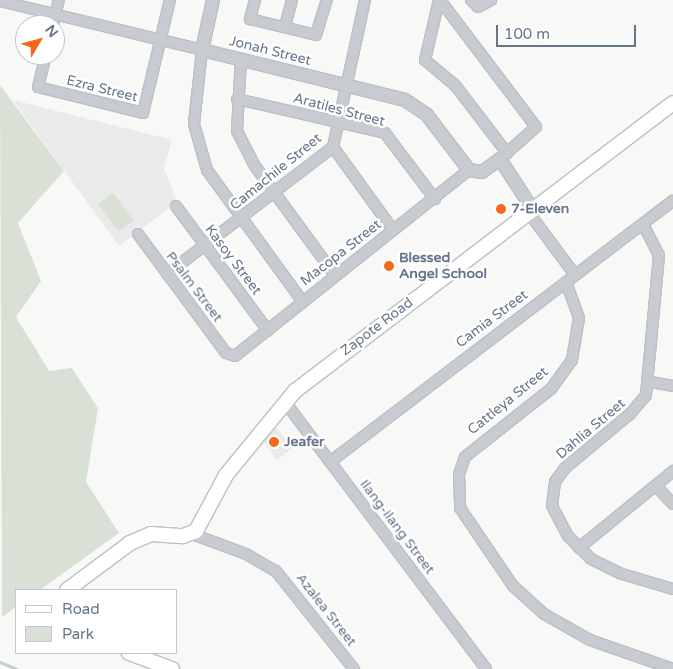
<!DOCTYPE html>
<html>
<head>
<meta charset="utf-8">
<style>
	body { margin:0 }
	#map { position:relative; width:673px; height:669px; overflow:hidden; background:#f8f9f6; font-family:"Varela Round",sans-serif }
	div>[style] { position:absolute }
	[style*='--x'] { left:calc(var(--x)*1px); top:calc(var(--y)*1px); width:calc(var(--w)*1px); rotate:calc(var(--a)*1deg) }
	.built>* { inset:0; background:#e9eae9 }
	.green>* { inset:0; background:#d9e1d6; transform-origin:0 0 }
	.stream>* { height:2.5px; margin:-1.25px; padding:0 1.25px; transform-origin:1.25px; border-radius:1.25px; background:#c4cdd4 }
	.roads { filter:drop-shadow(1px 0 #bcc0c6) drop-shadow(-1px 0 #bcc0c6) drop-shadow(0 1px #bcc0c6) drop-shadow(0 -1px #bcc0c6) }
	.minor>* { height:10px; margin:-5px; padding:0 5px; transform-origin:5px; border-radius:5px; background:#c8cbd0 }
	.tertiary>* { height:12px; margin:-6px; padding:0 6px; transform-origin:6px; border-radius:6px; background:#c8cbd0 }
	.secondary>* { height:14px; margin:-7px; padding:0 7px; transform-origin:7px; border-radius:7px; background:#fff }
	.dots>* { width:14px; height:14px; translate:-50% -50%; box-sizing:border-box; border:2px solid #fff; border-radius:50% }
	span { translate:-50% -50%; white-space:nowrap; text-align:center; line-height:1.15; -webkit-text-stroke:5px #fff; paint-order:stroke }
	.street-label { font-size:14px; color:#65758a }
	.poi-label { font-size:14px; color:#65758a; font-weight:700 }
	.left { translate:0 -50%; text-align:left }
	.legend { position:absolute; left:15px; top:589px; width:162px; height:65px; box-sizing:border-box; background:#fff; border:1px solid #c1c8d0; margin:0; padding:6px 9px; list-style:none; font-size:15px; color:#65758a }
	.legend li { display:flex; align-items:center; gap:10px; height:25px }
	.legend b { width:25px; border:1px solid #c1c8d0 }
	.north { position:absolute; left:15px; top:15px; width:50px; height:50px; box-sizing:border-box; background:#fff; border:1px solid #c1c8d0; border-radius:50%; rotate:53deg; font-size:14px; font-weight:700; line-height:20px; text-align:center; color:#65758a }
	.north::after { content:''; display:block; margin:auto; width:18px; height:22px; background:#f5681a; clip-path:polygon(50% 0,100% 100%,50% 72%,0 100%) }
	.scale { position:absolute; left:496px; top:25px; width:140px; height:22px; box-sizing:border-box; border:2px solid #65758a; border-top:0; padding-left:6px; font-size:15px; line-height:18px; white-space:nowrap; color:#65758a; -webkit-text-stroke:4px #fff; paint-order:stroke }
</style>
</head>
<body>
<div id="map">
	<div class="built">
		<div style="clip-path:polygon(13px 100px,172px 140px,164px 168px,177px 202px,119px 246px)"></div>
		<div style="clip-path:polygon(276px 427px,292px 448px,277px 460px,264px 442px)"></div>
	</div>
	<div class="green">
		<div style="clip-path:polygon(0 85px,64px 171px,18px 223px,41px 281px,16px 317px,49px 371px,72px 368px,98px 408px,86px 482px,119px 533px,40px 590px,16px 590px,16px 607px,2px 617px)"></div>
		<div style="left:113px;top:193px;width:34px;height:19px;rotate:53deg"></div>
	</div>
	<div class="stream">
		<div style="--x:0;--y:662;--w:18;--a:22"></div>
	</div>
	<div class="roads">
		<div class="minor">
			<div style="--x:255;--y:0;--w:20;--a:105"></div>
			<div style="--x:250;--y:19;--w:68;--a:13.6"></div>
			<div style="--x:316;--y:35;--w:37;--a:-73"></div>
			<div style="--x:439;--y:0;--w:62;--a:103.1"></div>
			<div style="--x:425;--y:60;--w:39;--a:40"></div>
			<div style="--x:455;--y:85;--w:86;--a:52.6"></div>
			<div style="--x:440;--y:0;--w:159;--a:52.9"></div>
			<div style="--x:536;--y:127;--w:48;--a:138.4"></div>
			<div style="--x:471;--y:0;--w:10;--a:45"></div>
			<div style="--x:478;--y:7;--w:15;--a:-28"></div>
			<div style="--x:0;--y:1;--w:208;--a:13.6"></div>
			<div style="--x:202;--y:50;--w:74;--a:96.2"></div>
			<div style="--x:194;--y:124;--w:48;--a:74.2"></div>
			<div style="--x:207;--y:170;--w:163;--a:54"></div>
			<div style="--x:53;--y:25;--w:26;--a:-77"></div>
			<div style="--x:285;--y:26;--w:27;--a:-75"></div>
			<div style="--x:46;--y:55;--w:33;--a:104"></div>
			<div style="--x:38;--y:87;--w:108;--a:13.9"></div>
			<div style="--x:143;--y:113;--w:116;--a:-76.6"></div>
			<div style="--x:241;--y:59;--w:72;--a:93.2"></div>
			<div style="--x:237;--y:131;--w:39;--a:63"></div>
			<div style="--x:255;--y:166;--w:134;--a:53.8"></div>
			<div style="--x:237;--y:99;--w:152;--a:12.9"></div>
			<div style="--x:385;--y:133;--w:83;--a:52.9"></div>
			<div style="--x:333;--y:147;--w:102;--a:54.1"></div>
			<div style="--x:176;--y:206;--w:155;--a:53.6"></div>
			<div style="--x:529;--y:213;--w:77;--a:53.4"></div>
			<div style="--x:643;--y:224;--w:35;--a:63"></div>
			<div style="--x:659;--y:255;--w:141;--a:95.3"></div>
			<div style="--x:646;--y:395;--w:25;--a:130"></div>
			<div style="--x:630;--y:414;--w:85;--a:140.3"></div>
			<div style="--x:565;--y:468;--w:17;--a:126"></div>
			<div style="--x:555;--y:482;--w:24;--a:97"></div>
			<div style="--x:552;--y:506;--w:34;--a:62"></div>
			<div style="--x:568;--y:536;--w:33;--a:45"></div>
			<div style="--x:591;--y:559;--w:34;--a:26"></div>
			<div style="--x:622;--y:574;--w:53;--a:16.4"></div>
			<div style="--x:138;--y:234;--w:148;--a:53.5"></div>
			<div style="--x:226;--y:353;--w:9;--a:18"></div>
			<div style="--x:235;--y:356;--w:299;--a:-38.5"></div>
			<div style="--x:167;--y:274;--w:209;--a:-37.4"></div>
			<div style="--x:333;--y:147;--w:150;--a:-77.7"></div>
			<div style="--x:566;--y:282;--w:38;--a:70"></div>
			<div style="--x:579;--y:318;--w:43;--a:99.5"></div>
			<div style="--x:572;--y:360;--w:34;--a:126"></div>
			<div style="--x:552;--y:388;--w:111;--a:141.6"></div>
			<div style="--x:465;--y:457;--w:18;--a:109"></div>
			<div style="--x:459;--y:474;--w:34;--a:88"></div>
			<div style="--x:460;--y:508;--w:94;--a:55.8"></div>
			<div style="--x:513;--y:586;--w:42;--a:42.1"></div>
			<div style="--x:544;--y:614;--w:53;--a:29.5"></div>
			<div style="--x:590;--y:640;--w:88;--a:19.3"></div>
			<div style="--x:651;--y:382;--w:22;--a:10"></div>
			<div style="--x:285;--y:402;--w:334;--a:53"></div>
			<div style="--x:330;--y:462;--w:431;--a:-37.3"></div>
			<div style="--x:657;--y:487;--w:23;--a:47"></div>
			<div style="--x:192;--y:534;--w:58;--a:20.3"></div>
			<div style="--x:246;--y:554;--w:34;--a:30"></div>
			<div style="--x:276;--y:571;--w:125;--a:51.5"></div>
			<div style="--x:579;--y:548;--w:122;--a:-39.3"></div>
		</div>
		<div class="tertiary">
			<div style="--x:213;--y:0;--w:51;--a:102.4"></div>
			<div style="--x:202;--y:50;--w:209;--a:13.8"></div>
			<div style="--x:405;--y:100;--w:27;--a:34"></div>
			<div style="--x:427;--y:115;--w:69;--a:52.6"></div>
			<div style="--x:469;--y:170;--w:13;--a:9"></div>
			<div style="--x:482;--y:172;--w:22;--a:-36"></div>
			<div style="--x:500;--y:159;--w:61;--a:57.1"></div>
		</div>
		<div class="secondary">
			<div style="--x:67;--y:590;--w:79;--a:-36.7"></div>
			<div style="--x:130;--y:543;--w:23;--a:-23"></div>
			<div style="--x:151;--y:534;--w:32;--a:4"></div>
			<div style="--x:183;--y:536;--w:14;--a:-21"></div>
			<div style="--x:196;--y:531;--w:64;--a:-61.8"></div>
			<div style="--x:226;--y:475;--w:109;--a:-50.6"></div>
			<div style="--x:295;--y:391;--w:475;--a:-37.3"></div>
			<div style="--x:129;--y:653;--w:46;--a:20.4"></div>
		</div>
	</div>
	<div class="dots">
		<div style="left:501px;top:209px;background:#f5681a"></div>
		<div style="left:389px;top:266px;background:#f5681a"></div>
		<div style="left:274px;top:442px;background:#f5681a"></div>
	</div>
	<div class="street-label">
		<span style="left:270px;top:51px;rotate:14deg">Jonah Street</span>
		<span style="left:102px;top:89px;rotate:14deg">Ezra Street</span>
		<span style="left:339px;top:110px;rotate:15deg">Aratiles Street</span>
		<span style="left:276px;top:172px;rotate:-39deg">Camachile Street</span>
		<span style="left:341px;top:253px;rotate:-38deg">Macopa Street</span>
		<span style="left:233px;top:260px;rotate:53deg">Kasoy Street</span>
		<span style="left:194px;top:287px;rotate:53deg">Psalm Street</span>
		<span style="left:492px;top:319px;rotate:-37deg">Camia Street</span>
		<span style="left:377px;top:327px;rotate:-37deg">Zapote Road</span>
		<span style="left:508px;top:401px;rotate:-39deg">Cattleya Street</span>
		<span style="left:591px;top:429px;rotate:-40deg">Dahlia Street</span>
		<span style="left:397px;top:527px;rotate:53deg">Ilang-ilang Street</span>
		<span style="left:326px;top:610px;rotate:52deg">Azalea Street</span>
	</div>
	<div class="poi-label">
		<span class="left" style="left:511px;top:209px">7-Eleven</span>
		<span class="left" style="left:399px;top:266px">Blessed<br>Angel School</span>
		<span class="left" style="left:284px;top:442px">Jeafer</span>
	</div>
	<ul class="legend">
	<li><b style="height:6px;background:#fff"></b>Road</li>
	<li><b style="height:14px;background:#d9e1d6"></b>Park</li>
	</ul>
	<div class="north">N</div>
	<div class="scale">100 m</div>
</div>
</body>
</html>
